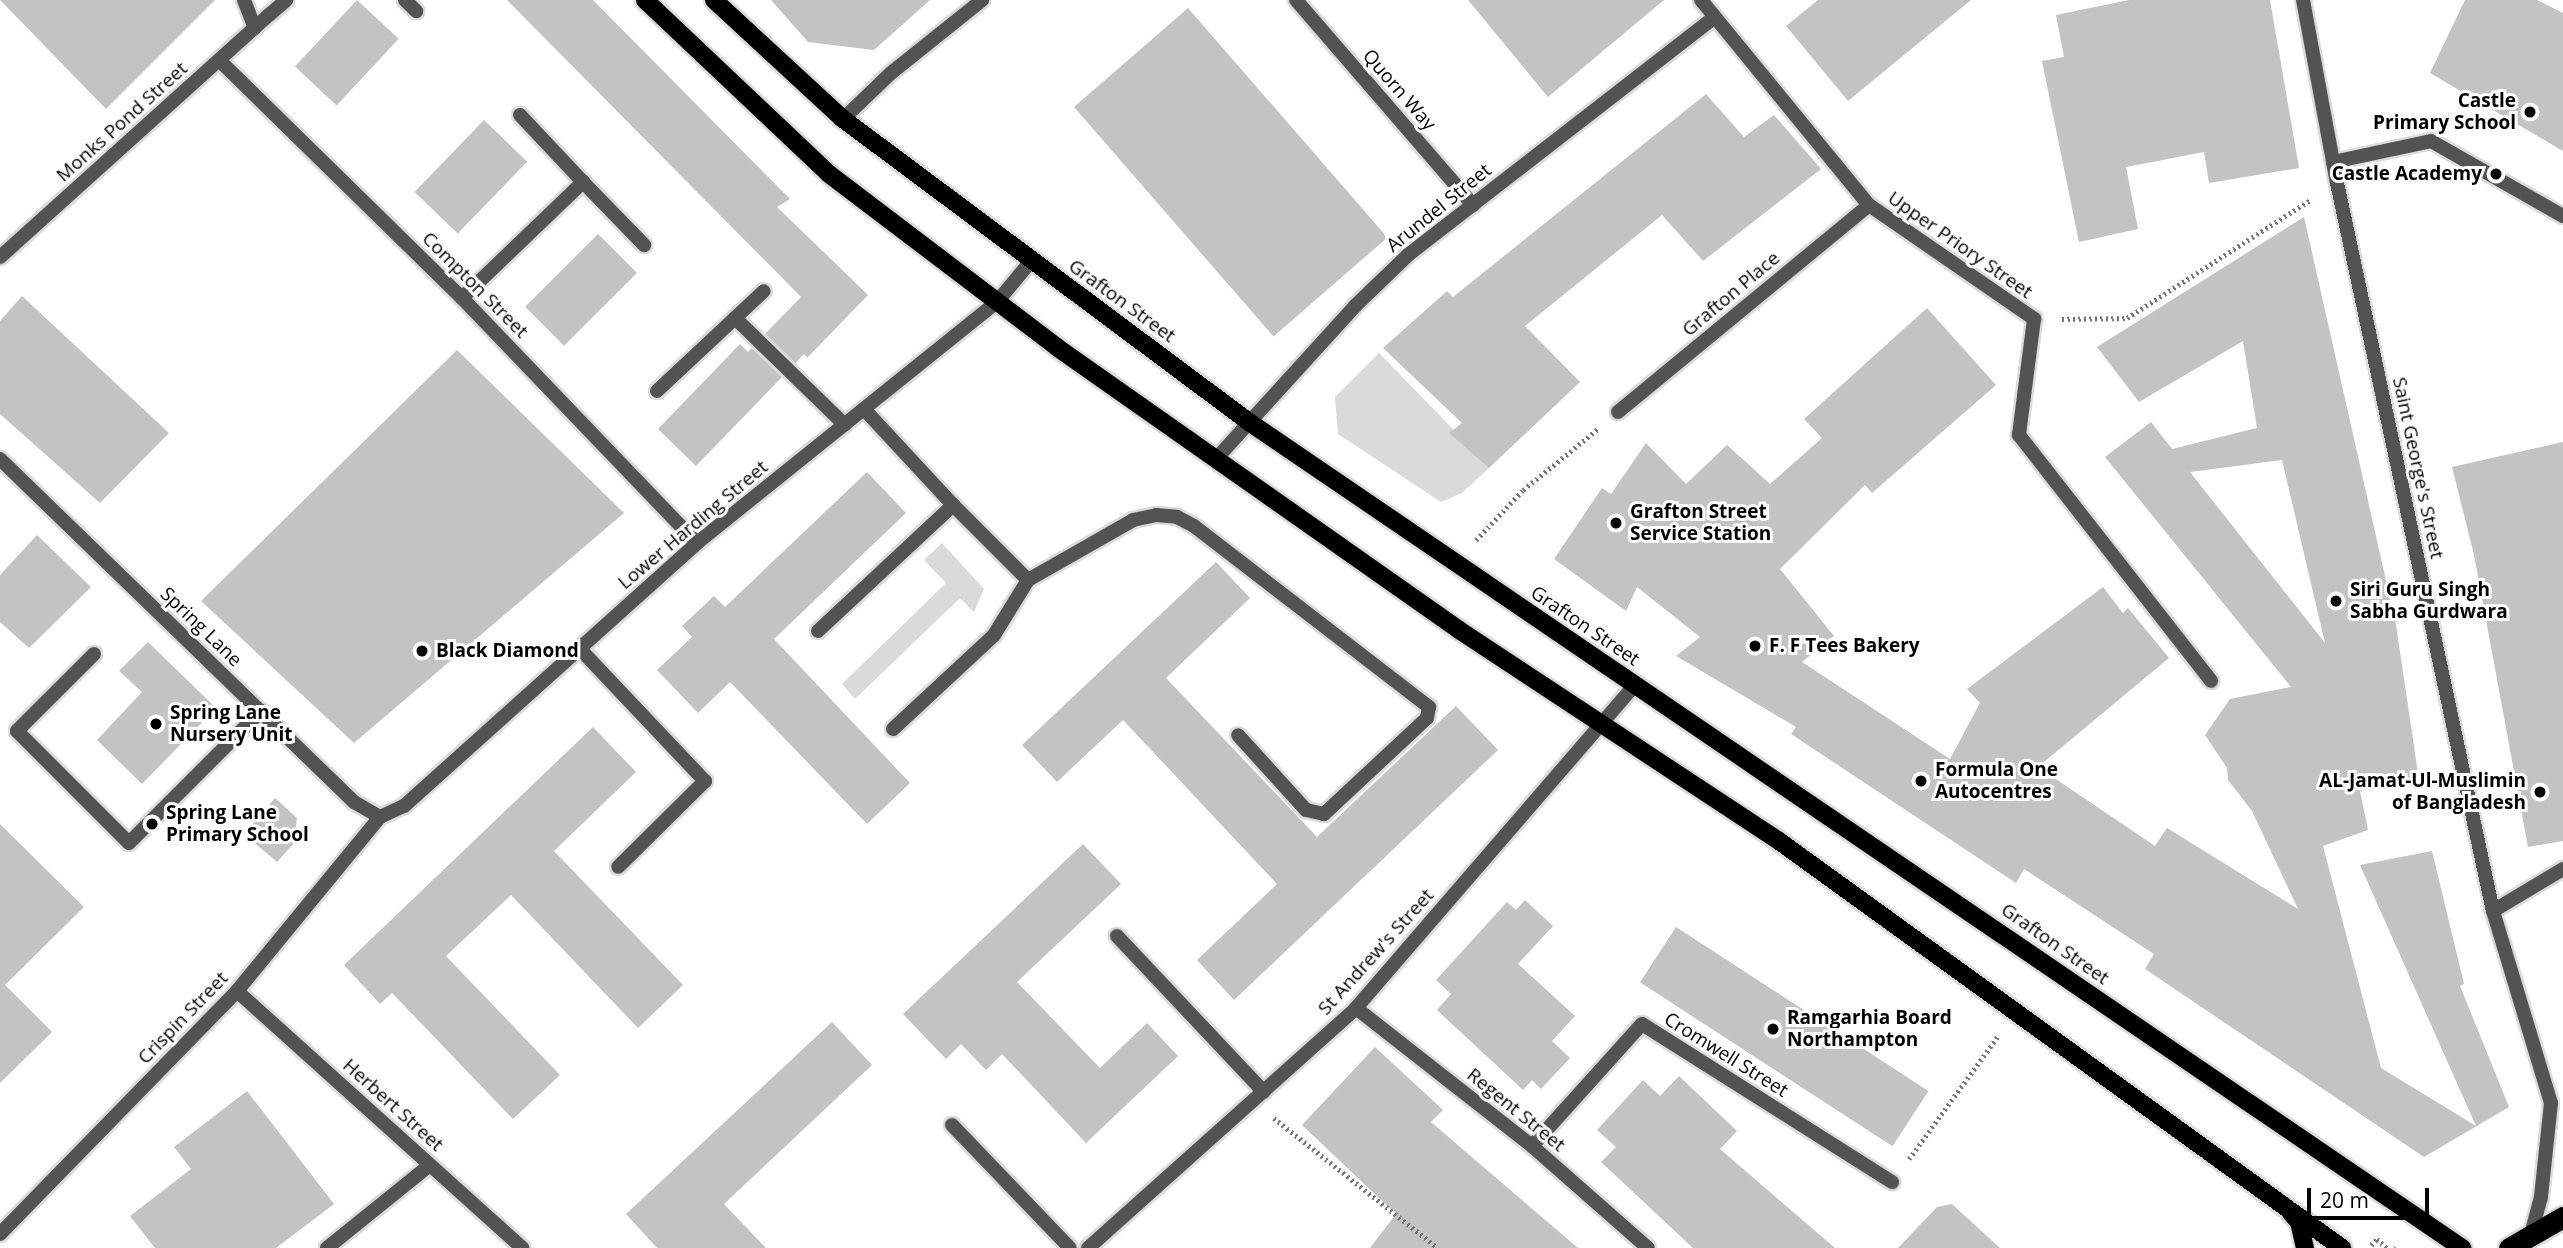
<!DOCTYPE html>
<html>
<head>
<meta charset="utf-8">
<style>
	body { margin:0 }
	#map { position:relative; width:2563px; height:1248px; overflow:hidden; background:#fff; font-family:"Open Sans",sans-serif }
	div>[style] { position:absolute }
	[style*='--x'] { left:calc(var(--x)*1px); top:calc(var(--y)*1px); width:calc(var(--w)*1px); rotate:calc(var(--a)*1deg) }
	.green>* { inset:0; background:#dadada }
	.building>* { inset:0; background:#c3c3c3; transform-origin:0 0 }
	.path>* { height:4.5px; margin-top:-2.25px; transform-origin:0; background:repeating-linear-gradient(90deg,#757575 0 2px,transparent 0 5.5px) }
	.roads { filter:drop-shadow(2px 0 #dbdbdb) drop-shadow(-2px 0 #dbdbdb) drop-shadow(0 2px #dbdbdb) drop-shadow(0 -2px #dbdbdb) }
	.lane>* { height:14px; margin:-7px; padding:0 7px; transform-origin:7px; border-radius:7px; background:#535353 }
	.street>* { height:14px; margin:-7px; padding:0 7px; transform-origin:7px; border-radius:7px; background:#535353 }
	.primary>* { height:18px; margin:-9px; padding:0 9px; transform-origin:9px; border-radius:9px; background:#000 }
	.highway>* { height:21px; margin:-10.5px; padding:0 10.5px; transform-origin:10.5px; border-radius:10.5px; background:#000 }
	.dots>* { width:19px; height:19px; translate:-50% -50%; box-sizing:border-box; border:4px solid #fff; border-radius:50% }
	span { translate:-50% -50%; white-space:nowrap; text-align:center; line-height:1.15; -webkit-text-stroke:6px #fff; paint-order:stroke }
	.street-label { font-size:19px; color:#000 }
	.poi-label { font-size:19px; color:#000; font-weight:700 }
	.right { translate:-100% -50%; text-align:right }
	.left { translate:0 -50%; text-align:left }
	.scale { position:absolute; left:2307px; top:1188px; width:122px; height:32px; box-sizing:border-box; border:4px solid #000; border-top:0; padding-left:9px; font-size:21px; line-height:24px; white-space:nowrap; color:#000; -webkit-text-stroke:5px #fff; paint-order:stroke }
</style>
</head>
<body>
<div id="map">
	<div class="green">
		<div style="clip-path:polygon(1379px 353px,1490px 467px,1462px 493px,1441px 502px,1338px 434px,1335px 397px)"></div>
		<div style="clip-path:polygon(942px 543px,984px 589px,974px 612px,960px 598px,855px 699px,842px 684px,946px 583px,924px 560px)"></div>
	</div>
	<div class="building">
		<div style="clip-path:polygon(0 0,215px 0,106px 109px)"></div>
		<div style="left:357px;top:0;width:57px;height:91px;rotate:43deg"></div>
		<div style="clip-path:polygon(507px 0,593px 0,790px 199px,777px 207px,868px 295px,807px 358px,804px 354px,795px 363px,765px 334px,801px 297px)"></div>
		<div style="clip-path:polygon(771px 0,930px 0,874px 50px,808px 42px)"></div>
		<div style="clip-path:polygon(1468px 0,1664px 0,1548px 97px)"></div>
		<div style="clip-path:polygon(1818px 0,1971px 0,1848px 101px,1786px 26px)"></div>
		<div style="clip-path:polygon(2129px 0,2270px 0,2299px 168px,2209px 183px,2204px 152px,2126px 167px,2138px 229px,2079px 242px,2042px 61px,2064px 57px,2056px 15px)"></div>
		<div style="clip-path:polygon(2465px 0,2537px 0,2563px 13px,2563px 151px,2430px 73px)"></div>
		<div style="left:1188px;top:8px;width:304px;height:151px;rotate:49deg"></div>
		<div style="clip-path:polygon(1706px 94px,1744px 137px,1774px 115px,1821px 169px,1703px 261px,1662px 215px,1525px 326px,1580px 382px,1489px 468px,1449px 433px,1462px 423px,1383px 348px,1447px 291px,1453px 297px)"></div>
		<div style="left:484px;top:120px;width:60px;height:100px;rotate:44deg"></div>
		<div style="clip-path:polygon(evenodd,2304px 217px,2396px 625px,2419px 780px,2360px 791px,2368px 830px,2323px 846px,2381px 1068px,2476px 1126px,2360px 865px,2432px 851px,2464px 984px,2460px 986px,2509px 1107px,2424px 1157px,2145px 969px,2154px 954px,2024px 869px,2016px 883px,1791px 734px,1796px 727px,1676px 656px,1700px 637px,1637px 587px,1626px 611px,1554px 559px,1602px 488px,1611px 494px,1646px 443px,1686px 484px,1727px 445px,1770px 484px,1822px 438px,1804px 419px,1927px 308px,1996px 385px,1872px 493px,1865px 485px,1780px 569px,1834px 636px,1802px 662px,1950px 759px,1980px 703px,1967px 689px,2103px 587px,2123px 613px,2128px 608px,2169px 658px,2038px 767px,2155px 846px,2167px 828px,2298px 909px,2252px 811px,2228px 780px,2227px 768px,2205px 735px,2230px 699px,2291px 687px,2105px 457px,2151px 422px,2172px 449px,2257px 428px,2243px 341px,2139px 402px,2097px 347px,2304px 217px,2282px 460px,2325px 643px,2190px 472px,2282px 460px)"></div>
		<div style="left:598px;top:234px;width:55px;height:103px;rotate:45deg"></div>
		<div style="clip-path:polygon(22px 296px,169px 433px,100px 503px,0 414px,0 321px)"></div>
		<div style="clip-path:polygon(740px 344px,748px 352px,752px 348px,782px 377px,696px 466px,658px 429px)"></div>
		<div style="clip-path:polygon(457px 350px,624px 513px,354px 743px,201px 601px)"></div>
		<div style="clip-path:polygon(2563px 442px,2563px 841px,2528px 847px,2474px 555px,2452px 467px)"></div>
		<div style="clip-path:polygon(867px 472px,906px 513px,774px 639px,910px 783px,867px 824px,730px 682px,698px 713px,657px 670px,692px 637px,682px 626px,714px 596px,725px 607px)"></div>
		<div style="clip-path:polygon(37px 535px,91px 587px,29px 648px,0 622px,0 575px)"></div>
		<div style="clip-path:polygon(1216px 562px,1250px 598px,1166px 678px,1317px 837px,1456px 706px,1498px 750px,1234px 1000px,1197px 960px,1277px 884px,1123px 720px,1057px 782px,1022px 745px)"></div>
		<div style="clip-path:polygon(148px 642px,216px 708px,142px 784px,97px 740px,142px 692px,119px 671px)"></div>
		<div style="clip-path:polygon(593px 727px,636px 772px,554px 851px,683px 985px,638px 1028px,511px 895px,446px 956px,560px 1075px,513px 1119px,392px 993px,380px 1004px,344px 965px)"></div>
		<div style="clip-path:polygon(275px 798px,297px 818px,294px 843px,277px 862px,244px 834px)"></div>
		<div style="clip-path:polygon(0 824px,84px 907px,5px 985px,52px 1032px,0 1083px)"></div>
		<div style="clip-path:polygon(1083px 844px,1121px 884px,1017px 982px,1100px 1068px,1147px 1023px,1178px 1056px,1086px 1143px,1002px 1054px,986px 1070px,961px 1044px,946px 1059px,903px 1014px)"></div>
		<div style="clip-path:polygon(1525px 900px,1553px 926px,1518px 964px,1575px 1016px,1552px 1041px,1570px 1058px,1541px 1089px,1532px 1080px,1523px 1090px,1437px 1010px,1451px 994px,1436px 980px,1507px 902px,1516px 910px)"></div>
		<div style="left:1676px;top:927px;width:301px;height:66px;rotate:33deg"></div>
		<div style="clip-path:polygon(832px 1022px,872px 1065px,724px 1204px,766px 1248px,657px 1248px,626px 1214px)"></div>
		<div style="clip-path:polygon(1375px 1047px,1443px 1110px,1431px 1122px,1578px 1248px,1370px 1248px,1396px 1214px,1302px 1125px)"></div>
		<div style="clip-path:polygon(1679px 1076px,1737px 1131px,1720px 1149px,1835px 1248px,1693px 1248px,1601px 1162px,1616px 1147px,1597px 1130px,1643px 1080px,1660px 1096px)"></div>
		<div style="clip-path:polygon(247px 1091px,334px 1204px,276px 1248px,155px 1248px,130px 1216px,191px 1169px,174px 1147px)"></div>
		<div style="clip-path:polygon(1952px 1204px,2000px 1248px,1898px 1248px,1937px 1207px)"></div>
	</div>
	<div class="path">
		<div style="--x:2062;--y:319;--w:65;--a:-0.9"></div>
		<div style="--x:2127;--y:318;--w:220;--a:-32.8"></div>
		<div style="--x:1476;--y:540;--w:69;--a:-46.8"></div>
		<div style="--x:1523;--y:490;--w:98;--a:-39.2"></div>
		<div style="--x:1274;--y:1118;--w:209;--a:38.4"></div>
		<div style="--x:1909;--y:1159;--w:152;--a:-54.1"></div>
		<div style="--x:2371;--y:1245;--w:8;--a:-45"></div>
		<div style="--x:2377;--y:1239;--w:13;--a:42"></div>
		<div style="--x:2395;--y:1248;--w:1;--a:-45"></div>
	</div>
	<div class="roads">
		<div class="lane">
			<div style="--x:244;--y:0;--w:30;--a:69"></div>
			<div style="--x:405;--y:0;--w:16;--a:45"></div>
			<div style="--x:269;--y:15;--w:23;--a:-41"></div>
			<div style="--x:2333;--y:162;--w:100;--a:-12.1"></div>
			<div style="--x:2431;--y:141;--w:152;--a:29.6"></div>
			<div style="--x:583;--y:182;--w:88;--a:45.9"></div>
			<div style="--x:462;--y:298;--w:168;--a:-43.8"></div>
			<div style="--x:583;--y:182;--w:92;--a:-133.2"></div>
			<div style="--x:735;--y:318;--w:153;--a:44.2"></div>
			<div style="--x:657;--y:391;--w:146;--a:-43.1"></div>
			<div style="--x:953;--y:505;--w:106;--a:45"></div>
			<div style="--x:818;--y:631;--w:185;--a:-43"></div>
			<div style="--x:953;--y:505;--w:131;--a:-132.8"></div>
			<div style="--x:580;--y:649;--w:182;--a:46.6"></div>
			<div style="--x:705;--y:781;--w:122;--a:135.3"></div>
			<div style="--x:94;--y:654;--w:109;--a:135"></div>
			<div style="--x:17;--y:731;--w:158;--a:45"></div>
			<div style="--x:129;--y:843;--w:187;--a:-45"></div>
			<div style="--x:893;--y:729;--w:138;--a:-42.9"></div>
			<div style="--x:994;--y:635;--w:65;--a:-58.3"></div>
			<div style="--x:1028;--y:580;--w:121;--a:-29.7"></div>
			<div style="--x:1133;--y:520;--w:24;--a:-12"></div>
			<div style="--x:1156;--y:515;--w:21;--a:5"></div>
			<div style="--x:1177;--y:517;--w:19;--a:28"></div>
			<div style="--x:1194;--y:526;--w:297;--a:37.6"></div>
			<div style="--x:1429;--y:707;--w:11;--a:100"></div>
			<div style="--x:1427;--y:718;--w:141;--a:137"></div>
			<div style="--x:1324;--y:814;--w:18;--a:-167"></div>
			<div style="--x:1306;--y:810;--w:101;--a:-132.2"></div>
			<div style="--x:2493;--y:911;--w:82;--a:-31"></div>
			<div style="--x:1117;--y:936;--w:214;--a:46.7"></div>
			<div style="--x:952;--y:1125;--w:170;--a:46.2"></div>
			<div style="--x:327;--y:1248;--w:132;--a:-38.9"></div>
		</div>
		<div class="street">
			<div style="--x:1296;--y:0;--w:271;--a:49.2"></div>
			<div style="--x:1701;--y:0;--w:265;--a:50.7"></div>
			<div style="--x:1869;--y:205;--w:201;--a:34.6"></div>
			<div style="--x:2034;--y:319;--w:117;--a:97.4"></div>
			<div style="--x:2019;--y:435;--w:312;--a:52"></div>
			<div style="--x:2303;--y:0;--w:186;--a:79.5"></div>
			<div style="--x:2337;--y:183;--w:745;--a:77.91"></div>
			<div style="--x:2493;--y:911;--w:201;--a:73.2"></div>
			<div style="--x:2551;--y:1103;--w:95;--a:96.1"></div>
			<div style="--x:2541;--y:1197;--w:39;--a:105"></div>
			<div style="--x:220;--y:61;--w:339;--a:44.4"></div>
			<div style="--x:462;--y:298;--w:339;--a:46.2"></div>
			<div style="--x:843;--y:119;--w:66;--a:-43.8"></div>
			<div style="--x:891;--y:73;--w:117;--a:-38.7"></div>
			<div style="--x:0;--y:257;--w:362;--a:-42"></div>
			<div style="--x:1618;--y:412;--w:325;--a:-39.5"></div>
			<div style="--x:0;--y:459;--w:493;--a:44.1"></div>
			<div style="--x:354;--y:802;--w:30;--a:30"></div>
			<div style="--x:1215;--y:460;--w:208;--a:-47.7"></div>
			<div style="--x:1355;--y:306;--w:74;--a:-43.9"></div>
			<div style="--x:1408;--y:255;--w:388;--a:-37.8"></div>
			<div style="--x:237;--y:991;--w:384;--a:42"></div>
			<div style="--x:1356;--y:1008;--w:224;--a:38.1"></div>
			<div style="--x:1532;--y:1146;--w:154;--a:41.3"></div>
			<div style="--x:1532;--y:1146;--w:164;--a:-48"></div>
			<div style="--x:1642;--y:1024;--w:296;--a:32.3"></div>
			<div style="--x:0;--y:1234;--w:339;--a:-45.7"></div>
			<div style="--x:237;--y:991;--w:225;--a:-50.6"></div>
			<div style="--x:380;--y:817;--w:26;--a:-25"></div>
			<div style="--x:404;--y:806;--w:394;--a:-41.9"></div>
			<div style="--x:697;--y:543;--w:385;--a:-38.8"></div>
			<div style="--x:997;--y:302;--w:53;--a:-50.3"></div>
			<div style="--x:1088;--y:1248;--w:360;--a:-41.8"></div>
			<div style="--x:1356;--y:1008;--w:427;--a:-49.2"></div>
		</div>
		<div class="primary">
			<div style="--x:645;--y:0;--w:253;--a:43.4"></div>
			<div style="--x:829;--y:174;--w:288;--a:37.2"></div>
			<div style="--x:1058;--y:348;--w:490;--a:35.1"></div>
			<div style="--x:1459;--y:630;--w:383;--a:33.4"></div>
			<div style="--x:1779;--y:841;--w:695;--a:35.86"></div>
			<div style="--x:714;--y:0;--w:176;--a:42.7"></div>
			<div style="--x:843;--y:119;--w:507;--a:36.73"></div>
			<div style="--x:1249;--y:422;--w:1468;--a:34.25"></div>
			<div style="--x:2291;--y:1213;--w:12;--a:48"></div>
			<div style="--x:2299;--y:1222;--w:27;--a:77"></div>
		</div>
		<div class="highway">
			<div style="--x:2509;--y:1248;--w:62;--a:-29.9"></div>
		</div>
	</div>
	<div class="dots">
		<div style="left:2530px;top:112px;background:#000"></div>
		<div style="left:2496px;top:174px;background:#000"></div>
		<div style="left:1616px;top:523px;background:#000"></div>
		<div style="left:2336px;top:601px;background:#000"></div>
		<div style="left:1755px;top:646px;background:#000"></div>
		<div style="left:422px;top:651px;background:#000"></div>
		<div style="left:156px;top:724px;background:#000"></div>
		<div style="left:1921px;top:781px;background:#000"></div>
		<div style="left:2540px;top:792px;background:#000"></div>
		<div style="left:152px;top:824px;background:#000"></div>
		<div style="left:1773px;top:1029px;background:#000"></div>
	</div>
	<div class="street-label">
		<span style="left:1399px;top:90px;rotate:49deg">Quorn Way</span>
		<span style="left:122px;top:122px;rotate:-42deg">Monks Pond Street</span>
		<span style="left:1439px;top:208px;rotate:-39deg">Arundel Street</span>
		<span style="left:1960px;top:245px;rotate:35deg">Upper Priory Street</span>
		<span style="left:475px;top:285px;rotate:45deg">Compton Street</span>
		<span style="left:1731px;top:294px;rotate:-40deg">Grafton Place</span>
		<span style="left:1122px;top:301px;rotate:36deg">Grafton Street</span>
		<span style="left:2418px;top:468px;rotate:78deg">Saint George's Street</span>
		<span style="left:693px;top:525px;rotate:-40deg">Lower Harding Street</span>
		<span style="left:1585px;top:626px;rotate:34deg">Grafton Street</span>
		<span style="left:201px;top:627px;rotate:44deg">Spring Lane</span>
		<span style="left:2055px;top:944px;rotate:35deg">Grafton Street</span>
		<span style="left:1376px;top:952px;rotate:-48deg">St Andrew's Street</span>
		<span style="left:183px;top:1018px;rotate:-46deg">Crispin Street</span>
		<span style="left:1726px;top:1055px;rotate:32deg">Cromwell Street</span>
		<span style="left:393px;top:1105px;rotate:42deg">Herbert Street</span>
		<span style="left:1516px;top:1110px;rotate:39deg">Regent Street</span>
	</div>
	<div class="poi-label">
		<span class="right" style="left:2516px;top:112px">Castle<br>Primary School</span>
		<span class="right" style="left:2482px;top:174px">Castle Academy</span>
		<span class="left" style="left:1630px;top:523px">Grafton Street<br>Service Station</span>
		<span class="left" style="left:2350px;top:601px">Siri Guru Singh<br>Sabha Gurdwara</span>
		<span class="left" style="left:1769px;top:646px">F. F Tees Bakery</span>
		<span class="left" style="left:436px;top:651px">Black Diamond</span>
		<span class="left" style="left:170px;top:724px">Spring Lane<br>Nursery Unit</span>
		<span class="left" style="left:1935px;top:781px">Formula One<br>Autocentres</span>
		<span class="right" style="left:2526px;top:792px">AL-Jamat-Ul-Muslimin<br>of Bangladesh</span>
		<span class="left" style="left:166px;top:824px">Spring Lane<br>Primary School</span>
		<span class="left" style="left:1787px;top:1029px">Ramgarhia Board<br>Northampton</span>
	</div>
	<div class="scale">20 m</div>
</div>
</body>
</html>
